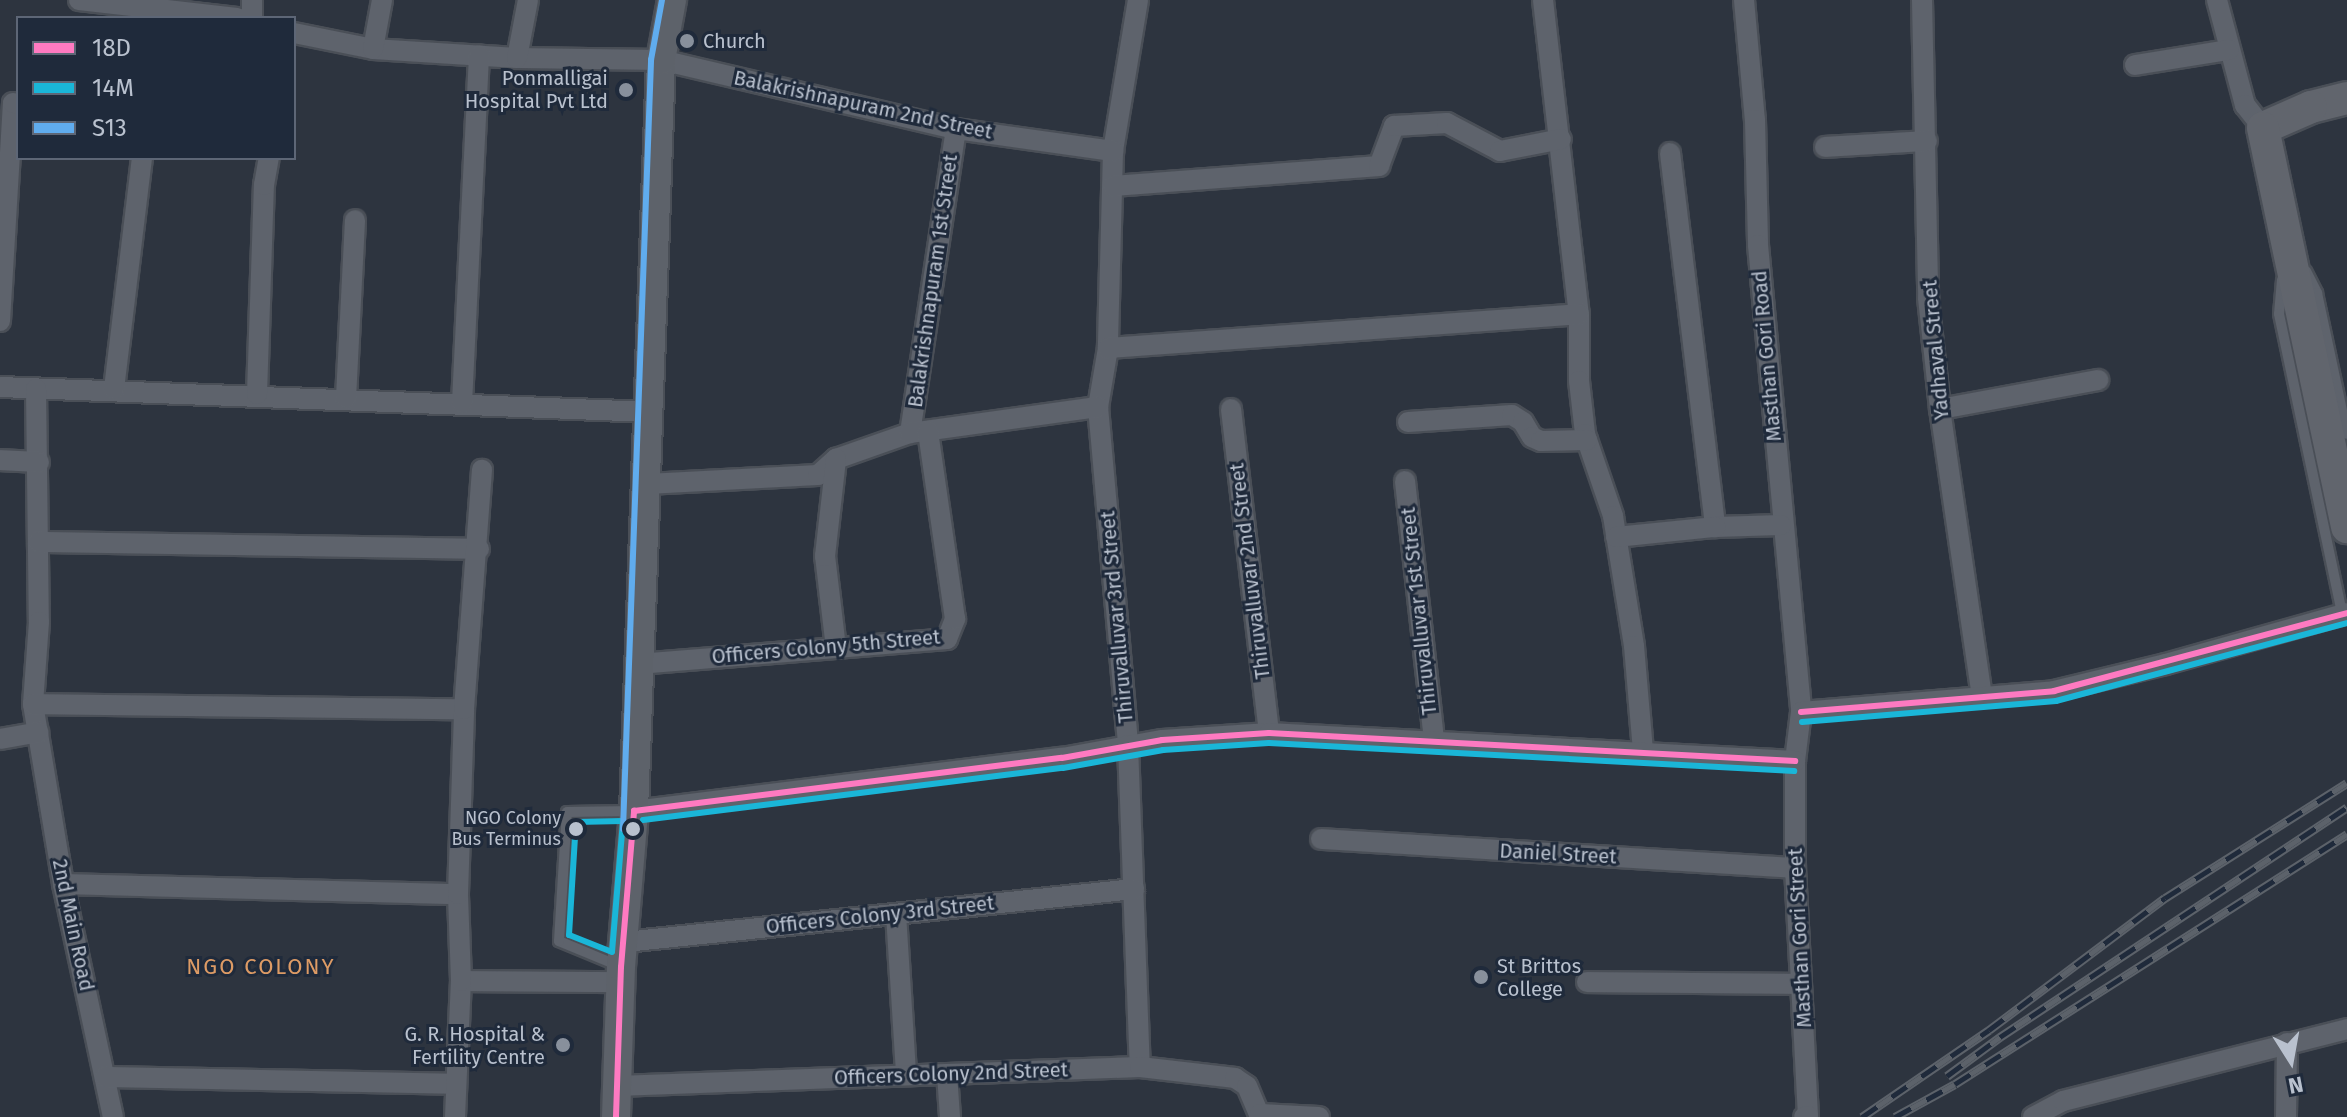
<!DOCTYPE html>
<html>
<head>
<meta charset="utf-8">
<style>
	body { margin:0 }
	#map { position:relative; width:2347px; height:1117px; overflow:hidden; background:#2d343f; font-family:"Fira Sans",sans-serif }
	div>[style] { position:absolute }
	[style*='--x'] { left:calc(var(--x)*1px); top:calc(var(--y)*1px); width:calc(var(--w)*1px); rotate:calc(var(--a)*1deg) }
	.roads { filter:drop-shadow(2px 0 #4a4f57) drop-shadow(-2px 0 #4a4f57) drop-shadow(0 2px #4a4f57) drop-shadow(0 -2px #4a4f57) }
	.lane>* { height:10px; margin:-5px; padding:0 5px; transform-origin:5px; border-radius:5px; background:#5e636c }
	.street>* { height:20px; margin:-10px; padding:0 10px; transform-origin:10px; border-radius:10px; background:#5e636c }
	.secondary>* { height:28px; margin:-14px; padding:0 14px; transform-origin:14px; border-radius:14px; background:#5d626a }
	.primary>* { height:32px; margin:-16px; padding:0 16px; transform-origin:16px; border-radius:16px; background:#61656d }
	.rail>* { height:9px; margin-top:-4.5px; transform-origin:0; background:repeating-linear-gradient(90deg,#1f2a3b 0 18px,#5c626a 0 36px); box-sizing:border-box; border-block:2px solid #5c626a }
	.bus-1>* { height:6px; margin:-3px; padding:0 3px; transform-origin:3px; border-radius:3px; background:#fe7ac1 }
	.bus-2>* { height:6px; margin:-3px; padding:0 3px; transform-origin:3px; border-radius:3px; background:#1ab6d8 }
	.bus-3>* { height:6px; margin:-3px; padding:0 3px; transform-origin:3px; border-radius:3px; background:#60acee }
	.dots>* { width:22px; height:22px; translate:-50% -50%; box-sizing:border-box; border:4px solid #1f2a3b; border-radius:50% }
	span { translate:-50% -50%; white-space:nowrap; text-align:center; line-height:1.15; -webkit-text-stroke:6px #1f2a3b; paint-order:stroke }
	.bus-label { font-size:18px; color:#b9c1ce }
	.right { translate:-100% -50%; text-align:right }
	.poi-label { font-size:20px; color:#b9c1ce }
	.left { translate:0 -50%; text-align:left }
	.street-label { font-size:20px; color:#b9c1ce }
	.neighbourhood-label { font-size:22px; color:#dd9b65; letter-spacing:2px }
	.legend { position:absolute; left:16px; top:16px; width:280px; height:144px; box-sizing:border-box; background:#1f2a3b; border:2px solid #5d6676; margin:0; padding:10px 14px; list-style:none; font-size:24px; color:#b9c1ce }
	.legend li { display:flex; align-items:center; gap:16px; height:40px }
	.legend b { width:40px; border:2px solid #5d6676 }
	.north { position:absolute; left:2251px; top:1021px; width:80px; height:80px; -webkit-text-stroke:6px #1f2a3b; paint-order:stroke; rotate:169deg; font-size:22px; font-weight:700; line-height:32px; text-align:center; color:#b9c1ce }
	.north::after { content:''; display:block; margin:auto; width:28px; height:36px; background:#b9c1ce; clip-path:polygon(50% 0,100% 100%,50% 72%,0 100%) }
</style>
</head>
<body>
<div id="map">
	<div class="roads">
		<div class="lane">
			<div style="--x:2306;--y:271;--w:25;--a:63"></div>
			<div style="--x:2317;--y:293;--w:144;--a:78"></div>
			<div style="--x:2282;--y:280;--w:34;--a:95"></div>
			<div style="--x:2279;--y:314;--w:307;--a:78.1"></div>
			<div style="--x:619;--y:966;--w:65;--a:-157.4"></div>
			<div style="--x:559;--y:941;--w:129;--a:-86.5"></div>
			<div style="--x:567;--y:812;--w:65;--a:-0.9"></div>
		</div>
		<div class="street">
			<div style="--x:79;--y:0;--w:159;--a:6.5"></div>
			<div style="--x:1138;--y:0;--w:153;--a:99.4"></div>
			<div style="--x:1113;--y:151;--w:197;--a:91.5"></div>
			<div style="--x:1108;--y:348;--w:60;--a:99.6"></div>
			<div style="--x:1098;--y:407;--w:339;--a:84.9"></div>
			<div style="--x:1128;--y:745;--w:322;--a:87.9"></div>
			<div style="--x:1543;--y:0;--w:316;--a:83.5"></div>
			<div style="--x:1579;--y:314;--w:67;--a:90"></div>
			<div style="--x:1579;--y:381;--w:53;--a:83.5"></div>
			<div style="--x:1585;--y:434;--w:87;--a:71.1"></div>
			<div style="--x:1613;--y:516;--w:132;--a:80.8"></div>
			<div style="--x:1634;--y:646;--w:105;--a:85.1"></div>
			<div style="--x:1744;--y:0;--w:121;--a:84.8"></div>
			<div style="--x:1755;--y:120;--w:125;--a:88.6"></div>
			<div style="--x:1758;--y:245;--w:469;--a:84.7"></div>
			<div style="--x:1801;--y:712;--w:49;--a:97"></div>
			<div style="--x:1795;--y:761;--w:107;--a:90"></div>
			<div style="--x:1795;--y:868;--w:248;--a:87"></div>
			<div style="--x:1808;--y:1116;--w:4;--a:166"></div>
			<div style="--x:1922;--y:0;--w:298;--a:88.8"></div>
			<div style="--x:1928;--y:298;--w:112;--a:83.8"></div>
			<div style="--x:1940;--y:409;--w:290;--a:81.7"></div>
			<div style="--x:2217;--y:0;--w:109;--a:75.1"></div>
			<div style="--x:2245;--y:105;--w:29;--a:52"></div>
			<div style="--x:252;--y:18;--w:18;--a:-90"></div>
			<div style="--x:294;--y:33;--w:81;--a:11.4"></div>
			<div style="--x:373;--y:49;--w:144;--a:3.6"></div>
			<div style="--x:517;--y:58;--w:144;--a:0.8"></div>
			<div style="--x:661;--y:60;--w:303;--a:13.2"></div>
			<div style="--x:956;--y:129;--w:159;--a:8"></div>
			<div style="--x:373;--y:49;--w:50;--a:-79.6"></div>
			<div style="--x:517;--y:58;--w:59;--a:-79.3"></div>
			<div style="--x:2135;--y:65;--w:95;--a:-9.1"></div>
			<div style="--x:1825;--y:147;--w:102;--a:-3.4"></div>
			<div style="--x:1670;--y:153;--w:377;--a:83.1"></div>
			<div style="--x:1715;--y:527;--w:66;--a:-1.7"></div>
			<div style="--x:1113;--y:186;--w:267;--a:-4.3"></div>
			<div style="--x:1379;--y:166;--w:43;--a:-69.4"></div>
			<div style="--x:1394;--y:126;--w:53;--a:-3.2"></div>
			<div style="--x:1447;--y:123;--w:60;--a:27.8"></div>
			<div style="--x:1500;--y:151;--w:62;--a:-11.1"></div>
			<div style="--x:0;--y:321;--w:218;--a:-86.6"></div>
			<div style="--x:13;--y:103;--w:5;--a:11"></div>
			<div style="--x:1108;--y:348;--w:472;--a:-4.1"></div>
			<div style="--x:0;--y:387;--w:650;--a:2.2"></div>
			<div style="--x:36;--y:389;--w:233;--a:89.3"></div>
			<div style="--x:39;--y:622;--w:82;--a:94.2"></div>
			<div style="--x:33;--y:704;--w:182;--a:80.5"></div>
			<div style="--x:63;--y:884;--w:238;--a:77.9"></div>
			<div style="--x:114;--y:389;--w:233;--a:-83.1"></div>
			<div style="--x:257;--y:394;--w:209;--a:-88.1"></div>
			<div style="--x:264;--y:185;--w:27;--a:-80"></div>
			<div style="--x:346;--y:398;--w:178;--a:-87.1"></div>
			<div style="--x:462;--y:403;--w:348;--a:-87.2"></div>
			<div style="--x:1231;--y:409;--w:326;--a:83.3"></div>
			<div style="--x:1940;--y:409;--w:161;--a:-10.4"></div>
			<div style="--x:1408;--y:422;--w:104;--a:-3.9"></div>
			<div style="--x:1512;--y:415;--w:13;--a:32"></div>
			<div style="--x:1523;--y:422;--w:17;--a:59"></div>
			<div style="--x:1532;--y:437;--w:10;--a:24"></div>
			<div style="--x:1541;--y:441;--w:46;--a:-1.2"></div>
			<div style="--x:910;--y:433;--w:307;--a:-81.4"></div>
			<div style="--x:0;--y:460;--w:39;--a:3"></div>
			<div style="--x:1405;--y:481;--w:262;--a:83.6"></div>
			<div style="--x:647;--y:484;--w:171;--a:-3"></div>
			<div style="--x:818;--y:475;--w:24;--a:-42"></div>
			<div style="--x:836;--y:459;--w:78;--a:-19.4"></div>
			<div style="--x:910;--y:433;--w:190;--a:-7.9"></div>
			<div style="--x:1616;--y:537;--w:100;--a:-5.8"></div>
			<div style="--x:38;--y:542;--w:441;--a:0.9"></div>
			<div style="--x:836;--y:648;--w:93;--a:-96.8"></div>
			<div style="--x:825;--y:556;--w:98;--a:-83.5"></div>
			<div style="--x:638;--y:664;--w:310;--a:-4.6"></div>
			<div style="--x:947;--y:639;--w:22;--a:-68"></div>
			<div style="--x:955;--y:619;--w:190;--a:-98.2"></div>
			<div style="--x:33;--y:704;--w:431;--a:0.7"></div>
			<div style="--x:1801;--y:712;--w:254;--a:-4.7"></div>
			<div style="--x:2054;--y:691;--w:115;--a:-13.6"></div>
			<div style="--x:2166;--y:664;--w:188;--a:-15.7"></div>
			<div style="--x:0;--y:739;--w:39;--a:-10"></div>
			<div style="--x:634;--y:811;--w:431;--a:-7.1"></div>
			<div style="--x:1062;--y:758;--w:102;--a:-10.2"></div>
			<div style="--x:1162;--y:740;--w:107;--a:-3.7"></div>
			<div style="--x:1269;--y:733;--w:527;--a:3.05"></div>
			<div style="--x:1321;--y:839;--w:475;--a:3.5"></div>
			<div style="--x:63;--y:884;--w:395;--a:1.5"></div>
			<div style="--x:896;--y:914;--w:161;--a:86.4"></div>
			<div style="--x:625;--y:942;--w:512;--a:-5.94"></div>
			<div style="--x:461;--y:981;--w:159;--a:0.4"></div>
			<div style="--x:1587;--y:982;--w:214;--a:0.5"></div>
			<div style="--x:947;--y:1074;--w:43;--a:86"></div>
			<div style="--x:105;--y:1077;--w:350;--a:1.1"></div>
			<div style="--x:617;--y:1086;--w:523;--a:-2.08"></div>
			<div style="--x:1140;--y:1067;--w:96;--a:6.6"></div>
			<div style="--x:1235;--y:1078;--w:14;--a:34"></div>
			<div style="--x:1247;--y:1086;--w:34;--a:67"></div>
			<div style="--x:1260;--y:1114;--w:59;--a:2.9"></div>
			<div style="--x:455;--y:1117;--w:136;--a:-87.5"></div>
			<div style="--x:461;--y:981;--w:87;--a:-92"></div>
			<div style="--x:458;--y:894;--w:185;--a:-88.1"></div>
			<div style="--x:464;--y:709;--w:240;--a:-85.7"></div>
			<div style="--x:2033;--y:1117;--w:34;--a:-28"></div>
			<div style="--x:2063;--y:1101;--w:293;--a:-14.2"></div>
			<div style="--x:2286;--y:1117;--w:74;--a:-89.2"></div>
		</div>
		<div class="secondary">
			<div style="--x:616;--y:1117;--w:150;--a:-88.1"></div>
			<div style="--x:621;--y:967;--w:157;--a:-85.2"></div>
			<div style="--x:634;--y:811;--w:751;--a:-87.94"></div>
			<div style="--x:661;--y:60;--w:61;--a:-79.6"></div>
		</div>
		<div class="primary">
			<div style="--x:2347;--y:98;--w:37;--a:166"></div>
			<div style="--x:2311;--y:107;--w:52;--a:156.4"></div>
			<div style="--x:2263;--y:128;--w:408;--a:78.1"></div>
		</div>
	</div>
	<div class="rail">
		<div style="--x:1947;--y:1076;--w:66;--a:-36.3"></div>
		<div style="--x:2000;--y:1037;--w:416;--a:-33.5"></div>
		<div style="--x:1862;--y:1117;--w:154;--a:-34.4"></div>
		<div style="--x:1989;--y:1030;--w:220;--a:-36.9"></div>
		<div style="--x:2165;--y:898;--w:215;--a:-32.3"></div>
		<div style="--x:1895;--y:1117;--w:68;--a:-28.8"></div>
		<div style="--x:1955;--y:1084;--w:465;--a:-32.5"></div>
	</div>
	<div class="bus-1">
		<div style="--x:1801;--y:712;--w:254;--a:-4.7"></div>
		<div style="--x:2054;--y:691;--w:303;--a:-14.9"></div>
		<div style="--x:634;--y:811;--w:431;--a:-7.1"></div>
		<div style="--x:1062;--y:758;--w:102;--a:-10.2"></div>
		<div style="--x:1162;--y:740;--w:107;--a:-3.7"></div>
		<div style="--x:1269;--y:733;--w:527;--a:3.05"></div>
		<div style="--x:616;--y:1117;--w:150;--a:-88.1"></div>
		<div style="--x:621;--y:967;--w:157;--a:-85.2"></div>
	</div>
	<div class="bus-2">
		<div style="--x:1802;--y:722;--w:255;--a:-4.7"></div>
		<div style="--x:2056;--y:701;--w:301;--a:-15"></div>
		<div style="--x:643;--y:820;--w:423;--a:-7.1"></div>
		<div style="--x:1063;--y:768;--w:102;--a:-10.2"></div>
		<div style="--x:1163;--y:750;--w:106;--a:-3.8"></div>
		<div style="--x:1269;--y:743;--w:526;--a:3.05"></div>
		<div style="--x:623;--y:821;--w:131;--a:94.8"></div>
		<div style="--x:612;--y:952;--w:46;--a:-158.4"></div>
		<div style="--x:569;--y:935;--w:113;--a:-86.5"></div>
		<div style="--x:576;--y:822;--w:47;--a:-1.2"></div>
	</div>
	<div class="bus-3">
		<div style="--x:623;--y:829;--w:770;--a:-87.91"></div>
		<div style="--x:651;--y:60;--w:61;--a:-79.6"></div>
	</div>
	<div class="dots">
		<div style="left:687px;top:41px;background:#88909c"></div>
		<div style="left:626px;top:90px;background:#88909c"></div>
		<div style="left:576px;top:829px;background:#b9c1ce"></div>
		<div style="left:633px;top:829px;background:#b9c1ce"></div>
		<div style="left:1481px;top:977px;background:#88909c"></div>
		<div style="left:563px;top:1045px;background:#88909c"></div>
	</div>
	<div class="bus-label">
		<span class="right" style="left:561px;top:829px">NGO Colony<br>Bus Terminus</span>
	</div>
	<div class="poi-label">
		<span class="left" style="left:703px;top:41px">Church</span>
		<span class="right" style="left:608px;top:90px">Ponmalligai<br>Hospital Pvt Ltd</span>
		<span class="left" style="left:1497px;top:978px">St Brittos<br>College</span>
		<span class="right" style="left:545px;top:1046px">G. R. Hospital &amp;<br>Fertility Centre</span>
	</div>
	<div class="street-label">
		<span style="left:863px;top:105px;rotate:12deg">Balakrishnapuram 2nd Street</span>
		<span style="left:933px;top:281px;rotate:-82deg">Balakrishnapuram 1st Street</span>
		<span style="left:1936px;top:350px;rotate:-95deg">Yadhaval Street</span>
		<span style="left:1767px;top:356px;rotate:-95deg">Masthan Gori Road</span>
		<span style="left:1250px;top:571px;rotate:-97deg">Thiruvalluvar 2nd Street</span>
		<span style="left:1419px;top:611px;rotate:-96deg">Thiruvalluvar 1st Street</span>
		<span style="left:1117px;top:617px;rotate:-95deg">Thiruvalluvar 3rd Street</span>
		<span style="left:826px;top:647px;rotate:-5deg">Officers Colony 5th Street</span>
		<span style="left:1558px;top:854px;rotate:3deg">Daniel Street</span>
		<span style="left:880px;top:915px;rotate:-6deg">Officers Colony 3rd Street</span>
		<span style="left:73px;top:925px;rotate:78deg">2nd Main Road</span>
		<span style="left:1800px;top:938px;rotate:-93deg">Masthan Gori Street</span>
		<span style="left:951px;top:1074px;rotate:-2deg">Officers Colony 2nd Street</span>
	</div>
	<div class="neighbourhood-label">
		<span style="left:261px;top:967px">NGO COLONY</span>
	</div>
	<ul class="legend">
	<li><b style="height:10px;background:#fe7ac1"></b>18D</li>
	<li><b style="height:10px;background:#1ab6d8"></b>14M</li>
	<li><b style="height:10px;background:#60acee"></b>S13</li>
	</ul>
	<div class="north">N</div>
</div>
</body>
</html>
